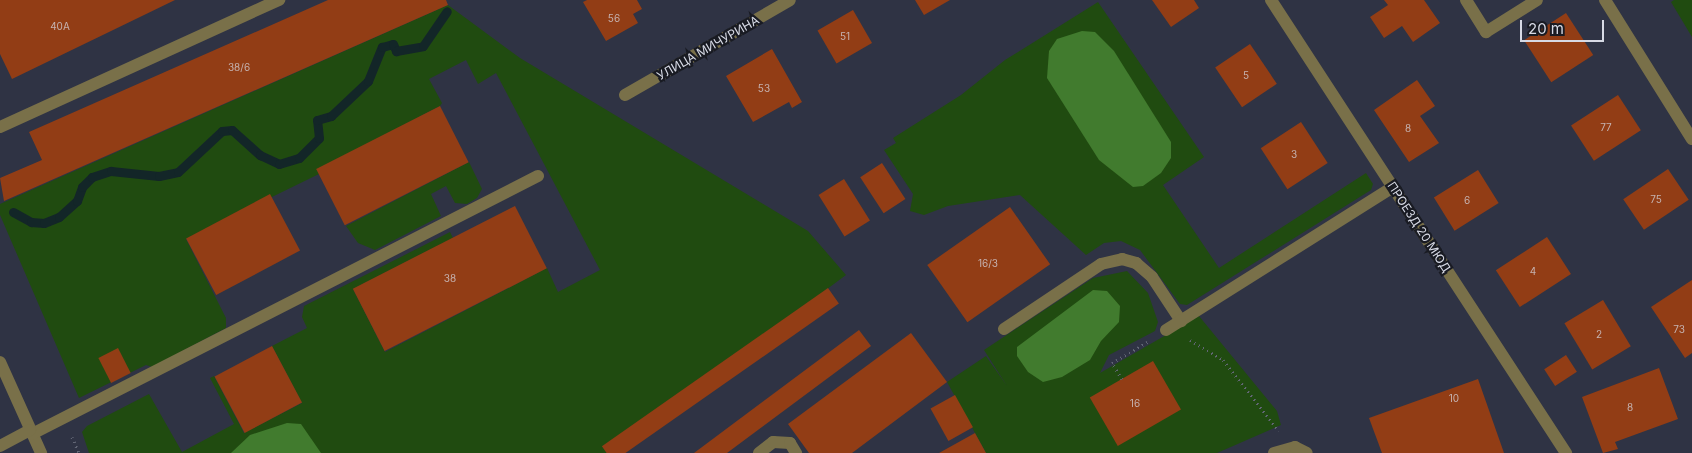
<!DOCTYPE html>
<html>
<head>
<meta charset="utf-8">
<style>
	body { margin:0 }
	#map { position:relative; width:1692px; height:453px; overflow:hidden; background:#2f3344; font-family:Inter,sans-serif }
	div>[style] { position:absolute }
	[style*='--x'] { left:calc(var(--x)*1px); top:calc(var(--y)*1px); width:calc(var(--w)*1px); rotate:calc(var(--a)*1deg) }
	.green>* { inset:0; background:#204b10 }
	.forest>* { inset:0; background:#417b2e }
	.stream>* { height:9px; margin:-4.5px; padding:0 4.5px; transform-origin:4.5px; border-radius:4.5px; background:#132628 }
	.building>* { inset:0; background:#923d15; transform-origin:0 0 }
	.path>* { height:3px; margin-top:-1.5px; transform-origin:0; background:repeating-linear-gradient(90deg,#626675 0 1px,transparent 0 5px) }
	.minor>* { height:12px; margin:-6px; padding:0 6px; transform-origin:6px; border-radius:6px; background:#797049 }
	span { translate:-50% -50%; white-space:nowrap; text-align:center; line-height:1.15; -webkit-text-stroke:4.5px #191b23; paint-order:stroke }
	.number-label { font-size:10px; color:#c6b3b1 }
	.number-label span { -webkit-text-stroke-width:0 }
	.street-label { font-size:12px; color:#d7dae5 }
	.scale { position:absolute; left:1520px; top:20px; width:84px; height:22px; box-sizing:border-box; border:2px solid #d7dae5; border-top:0; padding-left:6px; font-size:15px; line-height:18px; white-space:nowrap; color:#d7dae5; -webkit-text-stroke:4px #191b23; paint-order:stroke }
</style>
</head>
<body>
<div id="map">
	<div class="green">
		<div style="clip-path:polygon(1674px 0,1692px 0,1692px 37px,1671px 2px)"></div>
		<div style="clip-path:polygon(1098px 2px,1204px 157px,1163px 185px,1219px 268px,1366px 173px,1373px 184px,1371px 190px,1187px 305px,1180px 304px,1140px 250px,1121px 241px,1104px 243px,1086px 255px,1020px 195px,948px 206px,924px 215px,910px 211px,913px 194px,884px 150px,896px 143px,893px 138px,961px 95px,1005px 60px)"></div>
		<div style="clip-path:polygon(448px 5px,520px 58px,808px 231px,846px 275px,607px 453px,89px 453px,82px 432px,87px 426px,149px 394px,182px 452px,234px 424px,210px 378px,214px 376px,244px 433px,302px 403px,272px 346px,307px 328px,302px 317px,304px 306px,450px 232px,453px 238px,353px 289px,385px 352px,547px 268px,558px 292px,600px 270px,496px 73px,478px 84px,466px 60px,429px 79px,442px 103px,440px 106px,317px 170px,319px 174px,186px 239px,226px 318px,226px 328px,152px 367px,146px 365px,79px 398px,0 215px,0 204px)"></div>
		<div style="clip-path:polygon(469px 162px,482px 189px,477px 198px,467px 204px,455px 203px,446px 186px,431px 194px,441px 216px,375px 250px,358px 243px,346px 226px)"></div>
		<div style="clip-path:polygon(1127px 271px,1148px 293px,1158px 322px,1155px 331px,1109px 355px,1100px 373px,1199px 316px,1277px 411px,1281px 425px,1217px 453px,986px 453px,947px 382px,986px 356px,1007px 386px,984px 350px,1093px 278px)"></div>
	</div>
	<div class="forest">
		<div style="clip-path:polygon(1082px 31px,1095px 32px,1114px 51px,1171px 142px,1171px 158px,1161px 173px,1143px 186px,1133px 187px,1099px 160px,1047px 78px,1049px 51px,1057px 39px)"></div>
		<div style="clip-path:polygon(1093px 290px,1107px 291px,1120px 306px,1119px 322px,1101px 341px,1090px 360px,1062px 377px,1043px 382px,1028px 372px,1017px 356px,1017px 347px)"></div>
		<div style="clip-path:polygon(287px 423px,301px 424px,321px 453px,231px 453px,250px 435px)"></div>
	</div>
	<div class="stream">
		<div style="--x:13;--y:212;--w:21;--a:29"></div>
		<div style="--x:31;--y:222;--w:13;--a:4"></div>
		<div style="--x:44;--y:223;--w:16;--a:-22"></div>
		<div style="--x:59;--y:217;--w:24;--a:-42"></div>
		<div style="--x:77;--y:201;--w:15;--a:-70"></div>
		<div style="--x:82;--y:187;--w:14;--a:-45"></div>
		<div style="--x:92;--y:177;--w:20;--a:-18"></div>
		<div style="--x:111;--y:171;--w:48;--a:5.9"></div>
		<div style="--x:159;--y:176;--w:19;--a:-12"></div>
		<div style="--x:178;--y:172;--w:60;--a:-43"></div>
		<div style="--x:222;--y:131;--w:10;--a:-6"></div>
		<div style="--x:232;--y:130;--w:38;--a:42"></div>
		<div style="--x:260;--y:155;--w:21;--a:25"></div>
		<div style="--x:279;--y:164;--w:21;--a:-17"></div>
		<div style="--x:299;--y:158;--w:28;--a:-45"></div>
		<div style="--x:319;--y:138;--w:18;--a:-96"></div>
		<div style="--x:317;--y:120;--w:15;--a:-16"></div>
		<div style="--x:331;--y:116;--w:51;--a:-43.4"></div>
		<div style="--x:368;--y:81;--w:37;--a:-68"></div>
		<div style="--x:382;--y:47;--w:11;--a:-15"></div>
		<div style="--x:393;--y:44;--w:8;--a:67"></div>
		<div style="--x:396;--y:51;--w:27;--a:-10"></div>
		<div style="--x:423;--y:46;--w:42;--a:-55.6"></div>
	</div>
	<div class="building">
		<div style="clip-path:polygon(0 0,175px 0,12px 79px,0 54px)"></div>
		<div style="clip-path:polygon(328px 0,446px 0,448px 5px,4px 201px,0 178px,42px 160px,29px 132px)"></div>
		<div style="clip-path:polygon(587px 0,637px 0,642px 9px,633px 14px,638px 23px,606px 41px,583px 2px)"></div>
		<div style="clip-path:polygon(915px 0,950px 0,924px 15px)"></div>
		<div style="clip-path:polygon(1152px 0,1194px 0,1199px 8px,1171px 27px)"></div>
		<div style="clip-path:polygon(1384px 0,1424px 0,1440px 23px,1413px 42px,1402px 26px,1384px 38px,1370px 17px,1388px 5px)"></div>
		<div style="left:853px;top:10px;width:38px;height:41px;rotate:60deg"></div>
		<div style="left:1566px;top:13px;width:50px;height:50px;rotate:57deg"></div>
		<div style="left:1250px;top:44px;width:48px;height:42px;rotate:56deg"></div>
		<div style="clip-path:polygon(772px 49px,802px 102px,792px 108px,789px 102px,753px 122px,726px 76px)"></div>
		<div style="clip-path:polygon(1417px 80px,1435px 106px,1420px 116px,1439px 143px,1409px 162px,1374px 110px)"></div>
		<div style="left:1618px;top:95px;width:42px;height:56px;rotate:57deg"></div>
		<div style="left:440px;top:106px;width:63px;height:139px;rotate:63deg"></div>
		<div style="left:1301px;top:122px;width:49px;height:48px;rotate:57deg"></div>
		<div style="left:882px;top:163px;width:43px;height:26px;rotate:57deg"></div>
		<div style="left:1668px;top:169px;width:37px;height:54px;rotate:56deg"></div>
		<div style="left:1478px;top:170px;width:39px;height:52px;rotate:58deg"></div>
		<div style="left:844px;top:179px;width:49px;height:30px;rotate:58deg"></div>
		<div style="left:270px;top:194px;width:64px;height:95px;rotate:62deg"></div>
		<div style="left:515px;top:206px;width:70px;height:182px;rotate:63deg"></div>
		<div style="left:1010px;top:207px;width:70px;height:101px;rotate:55deg"></div>
		<div style="left:1547px;top:237px;width:44px;height:61px;rotate:57deg"></div>
		<div style="clip-path:polygon(1692px 280px,1692px 353px,1685px 358px,1651px 307px)"></div>
		<div style="left:828px;top:288px;width:19px;height:276px;rotate:55deg"></div>
		<div style="left:1603px;top:300px;width:54px;height:45px;rotate:59deg"></div>
		<div style="clip-path:polygon(859px 330px,871px 346px,727px 453px,694px 453px)"></div>
		<div style="clip-path:polygon(911px 333px,947px 382px,852px 453px,809px 453px,788px 424px)"></div>
		<div style="left:272px;top:346px;width:64px;height:65px;rotate:62deg"></div>
		<div style="left:118px;top:348px;width:28px;height:22px;rotate:63deg"></div>
		<div style="left:1566px;top:355px;width:20px;height:26px;rotate:57deg"></div>
		<div style="left:1153px;top:361px;width:56px;height:73px;rotate:60deg"></div>
		<div style="clip-path:polygon(1659px 368px,1678px 419px,1615px 442px,1618px 449px,1603px 453px,1582px 397px)"></div>
		<div style="clip-path:polygon(1478px 379px,1504px 453px,1382px 453px,1369px 418px)"></div>
		<div style="left:955px;top:395px;width:37px;height:28px;rotate:61deg"></div>
		<div style="clip-path:polygon(975px 433px,986px 453px,939px 453px)"></div>
	</div>
	<div class="path">
		<div style="--x:1190;--y:340;--w:39;--a:31"></div>
		<div style="--x:1223;--y:360;--w:90;--a:51.7"></div>
		<div style="--x:1122;--y:379;--w:19;--a:-122"></div>
		<div style="--x:1112;--y:363;--w:43;--a:-30.7"></div>
		<div style="--x:72;--y:437;--w:17;--a:66"></div>
	</div>
	<div class="minor">
		<div style="--x:1271;--y:0;--w:541;--a:56.93"></div>
		<div style="--x:1466;--y:0;--w:38;--a:58"></div>
		<div style="--x:1486;--y:32;--w:60;--a:-32.1"></div>
		<div style="--x:1605;--y:0;--w:164;--a:58"></div>
		<div style="--x:625;--y:95;--w:190;--a:-29.9"></div>
		<div style="--x:0;--y:127;--w:307;--a:-24.5"></div>
		<div style="--x:1004;--y:329;--w:117;--a:-33.8"></div>
		<div style="--x:1101;--y:264;--w:22;--a:-13"></div>
		<div style="--x:1122;--y:259;--w:15;--a:16"></div>
		<div style="--x:1136;--y:263;--w:21;--a:41"></div>
		<div style="--x:1152;--y:277;--w:53;--a:56.6"></div>
		<div style="--x:1166;--y:330;--w:268;--a:-32.2"></div>
		<div style="--x:0;--y:362;--w:100;--a:65.7"></div>
		<div style="--x:32;--y:434;--w:568;--a:-27.02"></div>
		<div style="--x:0;--y:446;--w:34;--a:-28"></div>
		<div style="--x:759;--y:453;--w:18;--a:-38"></div>
		<div style="--x:773;--y:442;--w:17;--a:3"></div>
		<div style="--x:790;--y:443;--w:12;--a:59"></div>
		<div style="--x:1274;--y:453;--w:22;--a:-16"></div>
		<div style="--x:1295;--y:447;--w:13;--a:27"></div>
	</div>
	<div class="number-label">
		<span style="left:614px;top:19px">56</span>
		<span style="left:60px;top:27px">40А</span>
		<span style="left:845px;top:37px">51</span>
		<span style="left:239px;top:68px">38/6</span>
		<span style="left:1246px;top:76px">5</span>
		<span style="left:764px;top:89px">53</span>
		<span style="left:1606px;top:128px">77</span>
		<span style="left:1408px;top:129px">8</span>
		<span style="left:1294px;top:155px">3</span>
		<span style="left:1656px;top:200px">75</span>
		<span style="left:1467px;top:201px">6</span>
		<span style="left:988px;top:264px">16/3</span>
		<span style="left:1533px;top:272px">4</span>
		<span style="left:450px;top:279px">38</span>
		<span style="left:1679px;top:330px">73</span>
		<span style="left:1599px;top:335px">2</span>
		<span style="left:1454px;top:399px">10</span>
		<span style="left:1135px;top:404px">16</span>
		<span style="left:1630px;top:408px">8</span>
	</div>
	<div class="street-label">
		<span style="left:708px;top:48px;rotate:-30deg">УЛИЦА МИЧУРИНА</span>
		<span style="left:1419px;top:227px;rotate:57deg">ПРОЕЗД 20 МЮД</span>
	</div>
	<div class="scale">20 m</div>
</div>
</body>
</html>
